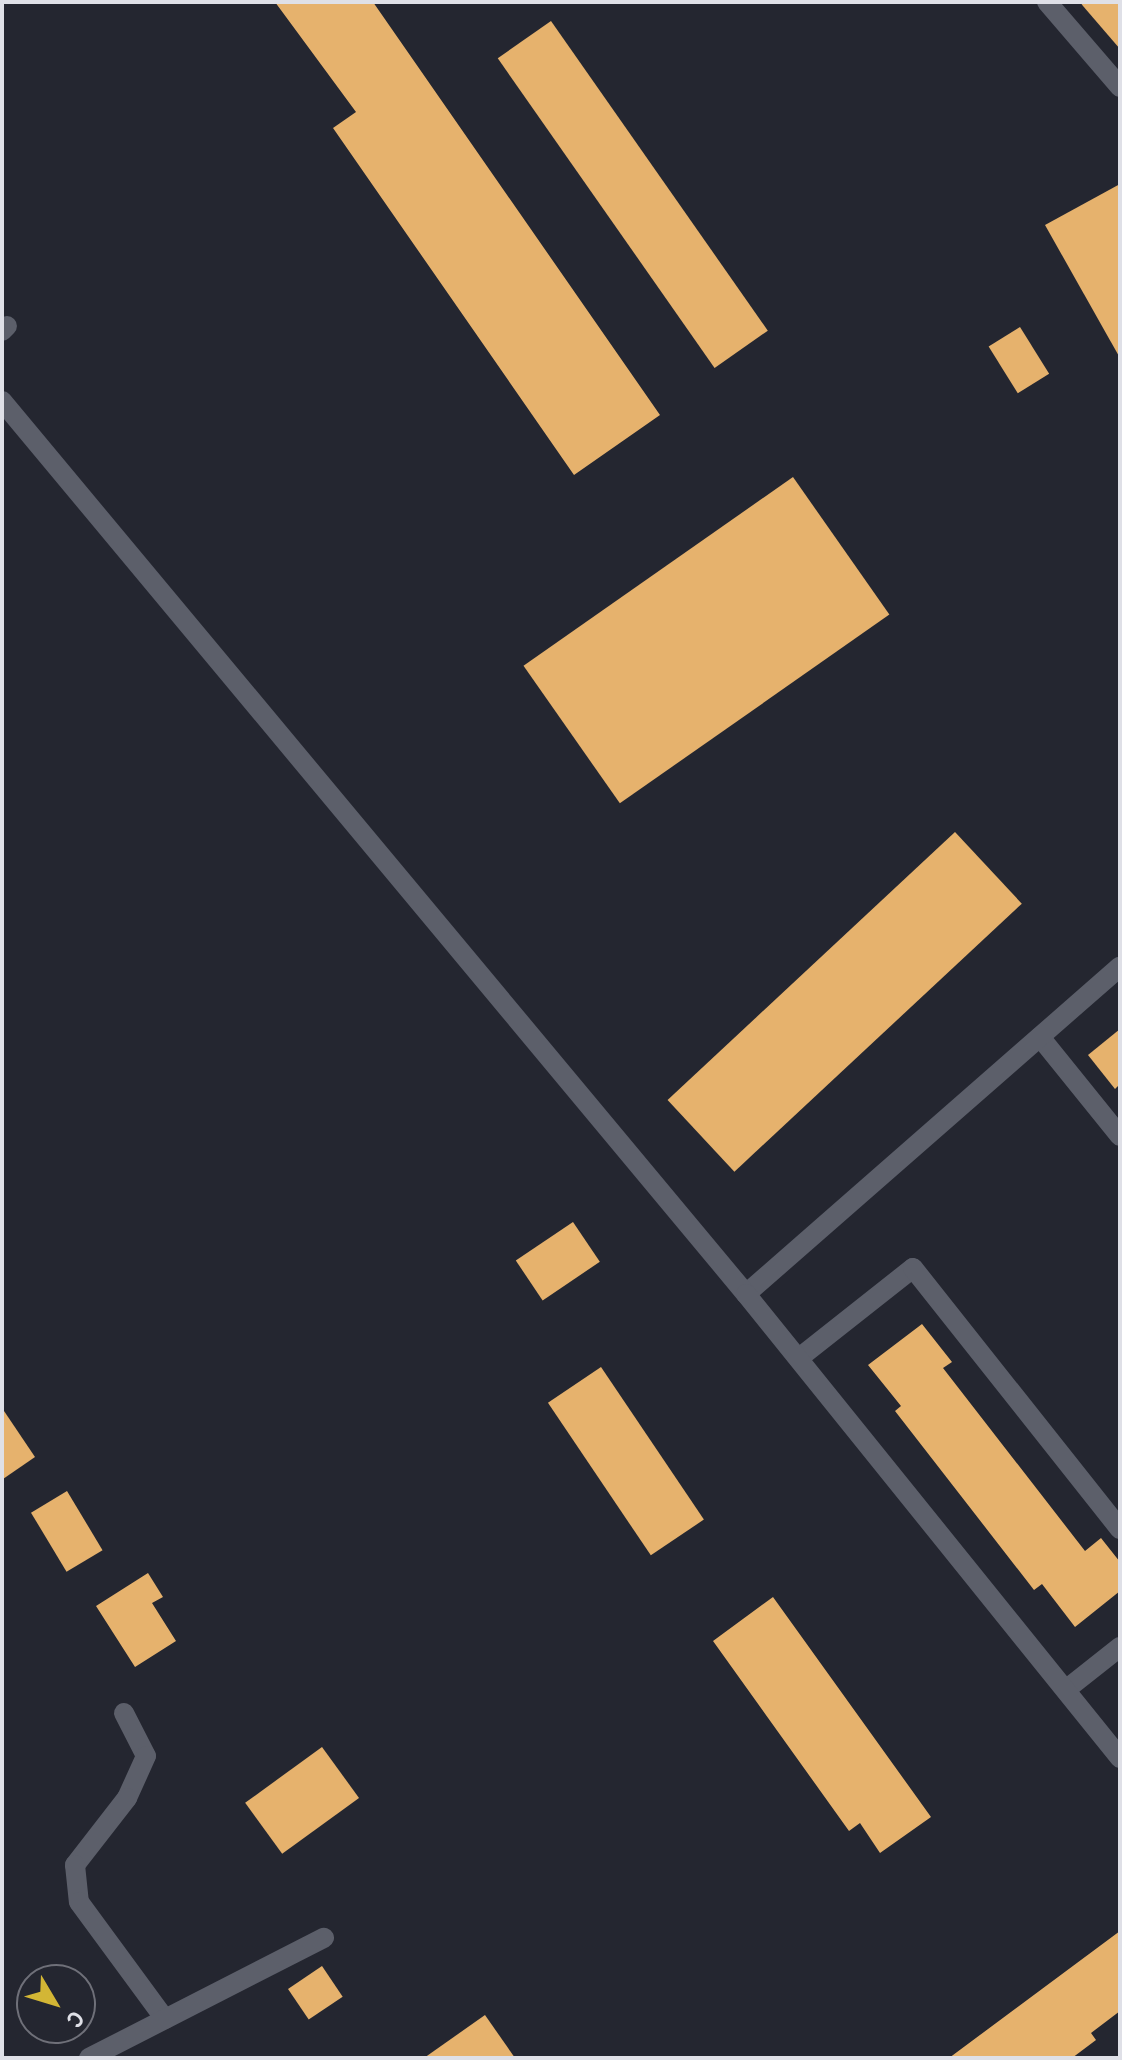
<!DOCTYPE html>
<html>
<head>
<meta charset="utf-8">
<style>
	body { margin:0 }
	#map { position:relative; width:1122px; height:2060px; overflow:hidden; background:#242630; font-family:Overpass,sans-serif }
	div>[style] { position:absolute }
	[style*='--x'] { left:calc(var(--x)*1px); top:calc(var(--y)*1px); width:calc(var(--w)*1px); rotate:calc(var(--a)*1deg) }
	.building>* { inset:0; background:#e6b26d; transform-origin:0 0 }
	.lane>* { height:20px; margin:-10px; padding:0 10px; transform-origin:10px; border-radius:10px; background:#5c5f6a }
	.street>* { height:20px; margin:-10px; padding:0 10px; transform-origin:10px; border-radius:10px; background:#5c5f6a }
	span { translate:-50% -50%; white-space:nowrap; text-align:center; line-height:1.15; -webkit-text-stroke:8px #242630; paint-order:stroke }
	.frame { position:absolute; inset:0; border:4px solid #dfe0e7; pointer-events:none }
	.north { position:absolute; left:16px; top:1964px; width:80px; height:80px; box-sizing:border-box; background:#242630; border:2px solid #6f7079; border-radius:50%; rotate:128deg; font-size:22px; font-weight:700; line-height:32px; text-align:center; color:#dfe0e7 }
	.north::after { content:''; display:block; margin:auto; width:28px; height:36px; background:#d3b635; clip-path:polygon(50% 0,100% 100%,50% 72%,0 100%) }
</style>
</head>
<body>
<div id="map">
	<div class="building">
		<div style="clip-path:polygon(275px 2px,373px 2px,660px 415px,574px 475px,333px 128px,356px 112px)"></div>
		<div style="clip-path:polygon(1080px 2px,1120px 2px,1120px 49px,1083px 6px)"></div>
		<div style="left:551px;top:21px;width:378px;height:65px;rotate:55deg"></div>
		<div style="clip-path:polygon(1120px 184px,1120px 358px,1045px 225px)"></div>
		<div style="left:1020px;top:327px;width:55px;height:37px;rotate:58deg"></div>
		<div style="left:793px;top:477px;width:168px;height:329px;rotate:55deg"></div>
		<div style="left:955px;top:832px;width:98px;height:393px;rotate:47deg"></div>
		<div style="clip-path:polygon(1120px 1029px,1120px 1084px,1115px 1089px,1088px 1055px)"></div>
		<div style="left:573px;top:1222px;width:48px;height:69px;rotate:56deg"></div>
		<div style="clip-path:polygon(922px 1324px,952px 1362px,943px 1368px,1085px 1551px,1101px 1538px,1120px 1562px,1120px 1591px,1075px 1627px,1042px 1584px,1034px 1590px,895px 1411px,901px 1406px,868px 1365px)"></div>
		<div style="left:601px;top:1367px;width:184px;height:64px;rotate:56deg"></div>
		<div style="clip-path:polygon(2px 1408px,35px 1457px,3px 1479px,2px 1477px)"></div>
		<div style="left:67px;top:1491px;width:69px;height:42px;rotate:59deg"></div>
		<div style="clip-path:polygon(148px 1573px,163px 1597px,152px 1603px,176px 1641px,135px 1667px,96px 1606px)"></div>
		<div style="clip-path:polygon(773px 1597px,931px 1817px,880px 1853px,860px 1823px,849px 1831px,713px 1641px)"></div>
		<div style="left:322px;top:1747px;width:63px;height:95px;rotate:54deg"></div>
		<div style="clip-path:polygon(1120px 1931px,1120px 2011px,1091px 2033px,1096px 2040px,1072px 2058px,949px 2058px)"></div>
		<div style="left:322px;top:1966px;width:37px;height:41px;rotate:56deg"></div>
		<div style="clip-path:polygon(485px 2015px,515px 2058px,424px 2058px)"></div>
	</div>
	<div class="lane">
		<div style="--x:1047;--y:2;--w:112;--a:49.3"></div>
		<div style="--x:2;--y:331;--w:7;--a:-45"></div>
		<div style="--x:1040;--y:1037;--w:127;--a:51.1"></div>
		<div style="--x:746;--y:1294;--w:497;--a:-41.2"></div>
		<div style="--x:799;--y:1358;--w:145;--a:-38.3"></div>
		<div style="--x:913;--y:1268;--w:333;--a:51.6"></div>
		<div style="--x:1068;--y:1688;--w:66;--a:-38.3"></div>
		<div style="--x:124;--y:1713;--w:48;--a:62.9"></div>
		<div style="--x:146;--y:1756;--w:46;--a:114.3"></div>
		<div style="--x:127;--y:1798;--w:85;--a:127.8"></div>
		<div style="--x:75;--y:1865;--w:37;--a:84"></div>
		<div style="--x:79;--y:1902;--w:145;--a:53.7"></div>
		<div style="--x:89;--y:2058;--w:264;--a:-27.1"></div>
	</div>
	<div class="street">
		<div style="--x:2;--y:401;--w:1162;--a:50.2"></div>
		<div style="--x:746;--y:1294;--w:596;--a:51.13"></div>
	</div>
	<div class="frame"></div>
	<div class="north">С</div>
</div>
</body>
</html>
